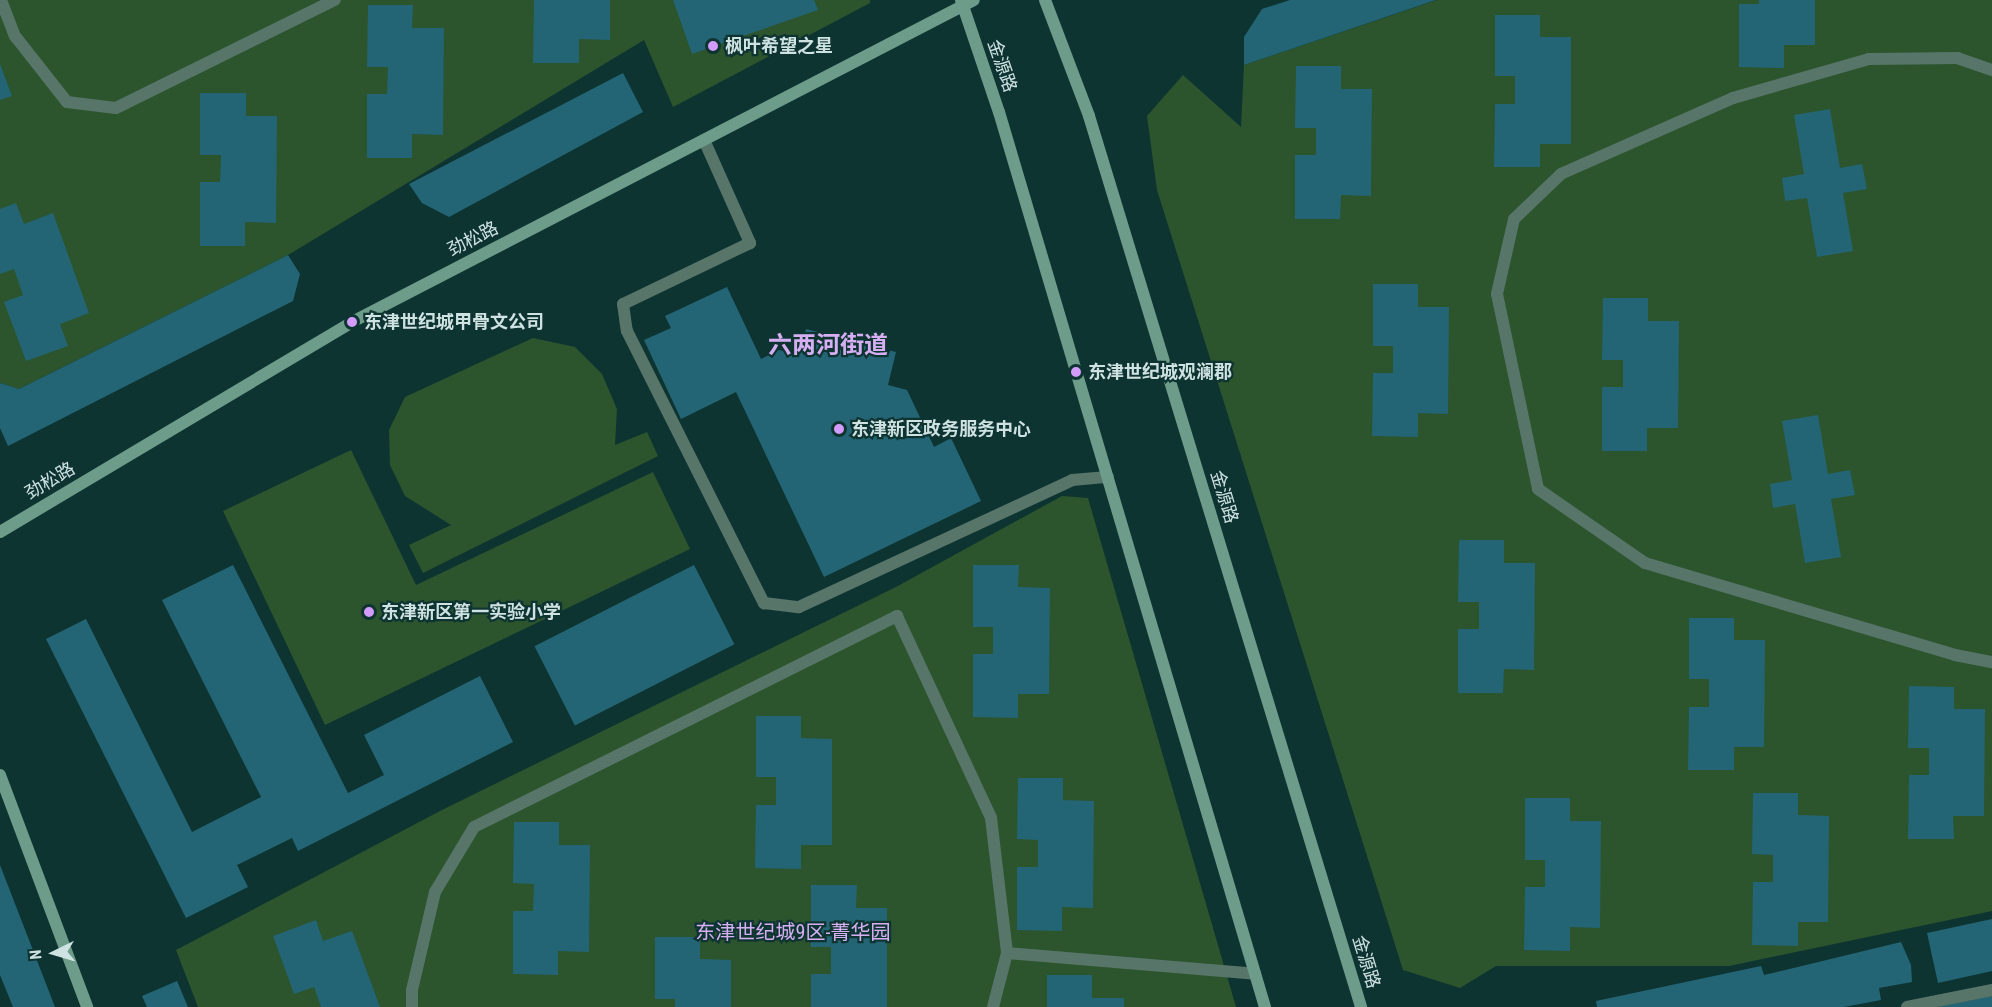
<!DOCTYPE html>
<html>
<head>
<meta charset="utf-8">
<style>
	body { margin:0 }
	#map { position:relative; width:1992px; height:1007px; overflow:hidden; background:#0e3432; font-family:"Roboto Condensed","Noto Sans SC",sans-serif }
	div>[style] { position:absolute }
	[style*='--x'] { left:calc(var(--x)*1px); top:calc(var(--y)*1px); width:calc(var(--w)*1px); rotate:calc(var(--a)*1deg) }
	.green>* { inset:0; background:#2c542d }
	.building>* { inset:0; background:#236574; transform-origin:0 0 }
	.lane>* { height:12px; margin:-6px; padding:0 6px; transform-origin:6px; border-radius:6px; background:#577569 }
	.street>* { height:12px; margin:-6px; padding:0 6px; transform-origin:6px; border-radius:6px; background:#577569 }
	.secondary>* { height:12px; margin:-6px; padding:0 6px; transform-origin:6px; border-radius:6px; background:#6d9d8a }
	.dots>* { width:16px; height:16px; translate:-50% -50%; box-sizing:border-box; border:3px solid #0e3432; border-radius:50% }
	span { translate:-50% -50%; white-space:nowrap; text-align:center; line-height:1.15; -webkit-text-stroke:4.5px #0e3432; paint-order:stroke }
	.poi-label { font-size:18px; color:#cee2e1; font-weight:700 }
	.left { translate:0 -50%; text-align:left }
	.street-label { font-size:18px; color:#cee2e1 }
	.neighbourhood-label { font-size:20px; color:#d5aff2 }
	.district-label { font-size:24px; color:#d5aff2; font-weight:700 }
	.north { position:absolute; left:24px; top:923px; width:60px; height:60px; -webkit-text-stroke:4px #0e3432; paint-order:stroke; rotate:265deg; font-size:16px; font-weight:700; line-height:24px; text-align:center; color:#cee2e1 }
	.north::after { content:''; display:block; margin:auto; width:21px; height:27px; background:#cee2e1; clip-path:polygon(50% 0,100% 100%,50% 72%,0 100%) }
</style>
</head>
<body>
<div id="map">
	<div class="green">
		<div style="clip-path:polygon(0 0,870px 0,870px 3px,673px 107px,644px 40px,288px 255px,19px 389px,0 383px)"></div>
		<div style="clip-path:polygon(1437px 0,1992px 0,1992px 911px,1729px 966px,1496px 966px,1460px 988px,1403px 970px,1157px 190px,1147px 116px,1183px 75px,1241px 127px,1244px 65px)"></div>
		<div style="clip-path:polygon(533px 338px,575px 347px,602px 374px,617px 409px,615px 445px,647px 432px,658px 456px,423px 573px,409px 545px,451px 525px,405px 496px,390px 465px,389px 430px,405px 397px)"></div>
		<div style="clip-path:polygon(351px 450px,416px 585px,653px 472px,690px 549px,325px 725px,223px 511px)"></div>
		<div style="clip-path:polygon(1062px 496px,1088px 498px,1236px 1007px,198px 1007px,176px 950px,442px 810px,896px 587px)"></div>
	</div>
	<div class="building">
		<div style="clip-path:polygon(534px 0,610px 0,610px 40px,579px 39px,579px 63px,533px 63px)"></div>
		<div style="clip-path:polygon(673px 0,814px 0,818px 10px,692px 54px)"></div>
		<div style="clip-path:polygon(1290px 0,1436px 0,1244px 65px,1244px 37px,1262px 9px)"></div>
		<div style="clip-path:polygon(1759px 0,1815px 0,1815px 45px,1784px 45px,1784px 68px,1739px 67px,1739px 4px,1759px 4px)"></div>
		<div style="clip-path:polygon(368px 5px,413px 5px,412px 28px,444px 28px,443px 135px,412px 134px,412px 158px,367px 158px,367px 94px,387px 94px,388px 67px,367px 67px)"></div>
		<div style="clip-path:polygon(1495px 15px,1540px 15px,1540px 37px,1571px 37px,1571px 144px,1540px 144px,1540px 167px,1494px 167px,1495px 104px,1515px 104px,1515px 76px,1495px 76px)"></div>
		<div style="clip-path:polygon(0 64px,12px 96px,0 100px)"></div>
		<div style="clip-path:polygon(1296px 66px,1341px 66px,1341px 89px,1372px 89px,1371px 196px,1341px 195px,1340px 219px,1295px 219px,1295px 155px,1316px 155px,1316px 128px,1295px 128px)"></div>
		<div style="clip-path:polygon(623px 73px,643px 112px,449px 217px,422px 203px,409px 184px)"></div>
		<div style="clip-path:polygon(200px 93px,246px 93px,246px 116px,277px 116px,276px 223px,245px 222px,245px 246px,200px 246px,200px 182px,220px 182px,221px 155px,200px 155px)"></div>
		<div style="clip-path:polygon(1830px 109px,1840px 168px,1862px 164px,1867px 189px,1843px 193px,1853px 251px,1817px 257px,1807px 198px,1785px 201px,1782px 178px,1804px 174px,1794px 115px)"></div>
		<div style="clip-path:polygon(16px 203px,24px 224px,53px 213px,89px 313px,60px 324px,68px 346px,26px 361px,4px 302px,23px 295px,14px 269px,0 274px,0 209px)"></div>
		<div style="clip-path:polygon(288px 255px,300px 274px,293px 301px,8px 446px,0 428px,0 383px,19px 389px)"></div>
		<div style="clip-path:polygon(1373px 284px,1418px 284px,1418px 307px,1449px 307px,1448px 414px,1418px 413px,1418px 437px,1372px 436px,1373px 373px,1393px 373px,1393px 346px,1373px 346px)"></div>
		<div style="clip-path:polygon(727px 287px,761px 359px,779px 350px,799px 355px,806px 329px,896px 352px,888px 385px,907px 390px,934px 447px,951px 438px,981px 501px,824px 577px,736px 392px,681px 419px,644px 340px,671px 328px,665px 316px)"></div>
		<div style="clip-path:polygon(1603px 298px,1648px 298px,1648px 321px,1679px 321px,1678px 428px,1647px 428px,1647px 451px,1602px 451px,1602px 387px,1623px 387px,1623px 360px,1602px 360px)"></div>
		<div style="clip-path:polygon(1818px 415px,1828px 474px,1850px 470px,1855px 495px,1831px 499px,1841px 557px,1805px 563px,1795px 504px,1773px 508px,1770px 484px,1792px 480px,1782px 421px)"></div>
		<div style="clip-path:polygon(1459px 540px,1504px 540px,1504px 563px,1535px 563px,1534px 670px,1504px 669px,1503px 693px,1458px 693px,1458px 629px,1479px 629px,1479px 602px,1458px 602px)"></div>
		<div style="clip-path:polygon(233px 565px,348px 793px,384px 775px,364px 735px,480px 676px,513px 742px,298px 851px,292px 838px,237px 865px,248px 887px,186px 918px,46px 639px,86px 619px,192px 832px,261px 797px,162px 600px)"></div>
		<div style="left:694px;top:565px;width:89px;height:179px;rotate:63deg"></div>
		<div style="clip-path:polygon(973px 565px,1019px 565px,1018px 587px,1050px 588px,1049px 694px,1018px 694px,1018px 718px,973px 717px,973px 654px,993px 654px,993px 627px,973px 627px)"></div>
		<div style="clip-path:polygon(1689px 618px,1734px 618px,1734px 640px,1765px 640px,1764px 747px,1734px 747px,1734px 770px,1688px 770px,1689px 707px,1709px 707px,1709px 679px,1689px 679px)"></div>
		<div style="clip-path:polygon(1909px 686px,1954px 687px,1954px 709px,1985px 709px,1984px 816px,1953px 816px,1954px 839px,1908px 839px,1909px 775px,1929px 775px,1929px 748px,1908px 748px)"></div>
		<div style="clip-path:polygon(756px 716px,801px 716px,801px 738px,832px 739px,832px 845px,801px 845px,801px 869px,755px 868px,756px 805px,776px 805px,776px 777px,756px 777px)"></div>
		<div style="clip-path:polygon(1018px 778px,1063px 778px,1063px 800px,1094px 801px,1093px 908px,1062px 907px,1062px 931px,1017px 930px,1017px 867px,1038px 867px,1038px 840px,1017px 839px)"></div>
		<div style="clip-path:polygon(1753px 793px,1798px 793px,1798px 815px,1829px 816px,1828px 922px,1798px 922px,1798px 946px,1752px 945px,1753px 882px,1773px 882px,1773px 855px,1752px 854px)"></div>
		<div style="clip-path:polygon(1525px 798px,1570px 798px,1570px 821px,1601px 821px,1600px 928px,1570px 927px,1570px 951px,1524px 950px,1525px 887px,1545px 887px,1545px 860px,1525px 860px)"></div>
		<div style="clip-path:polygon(514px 822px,559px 822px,559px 845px,590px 845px,589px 952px,558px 951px,558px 975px,513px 974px,513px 911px,533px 911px,534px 884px,513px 883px)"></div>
		<div style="clip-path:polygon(0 865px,55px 1007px,13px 1007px,0 975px)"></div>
		<div style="clip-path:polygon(811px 885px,857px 885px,856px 908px,887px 908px,887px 1007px,811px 1007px,811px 974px,831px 974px,831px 947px,811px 947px)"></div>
		<div style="clip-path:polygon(1992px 919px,1992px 971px,1938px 983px,1927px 933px)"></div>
		<div style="clip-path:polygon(316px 920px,323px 941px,352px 931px,380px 1007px,321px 1007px,314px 987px,294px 994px,273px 936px)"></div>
		<div style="clip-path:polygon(655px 937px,700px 937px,700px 959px,731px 960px,731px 1007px,675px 1007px,675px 999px,655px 999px)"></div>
		<div style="clip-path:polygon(1901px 942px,1911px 965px,1912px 982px,1879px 988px,1881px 1000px,1844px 1007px,1597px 1007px,1596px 1001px,1761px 966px,1764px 975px)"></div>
		<div style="clip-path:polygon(1047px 975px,1092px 975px,1092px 998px,1124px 998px,1124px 1007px,1047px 1007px)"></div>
		<div style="clip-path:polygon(177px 981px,188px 1007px,147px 1007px,142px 996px)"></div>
		<div style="clip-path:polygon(1992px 996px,1992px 1007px,1940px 1007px,1940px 1006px)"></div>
	</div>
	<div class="lane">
		<div style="--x:1;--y:0;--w:39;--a:69"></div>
		<div style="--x:15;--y:36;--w:84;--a:51.8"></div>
		<div style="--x:67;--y:102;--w:49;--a:7"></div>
		<div style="--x:116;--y:108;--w:244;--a:-26.3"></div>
		<div style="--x:1992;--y:70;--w:36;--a:-161"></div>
		<div style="--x:1958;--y:58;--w:89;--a:179.4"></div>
		<div style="--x:1869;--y:59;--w:141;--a:164"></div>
		<div style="--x:1733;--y:98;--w:188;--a:156.2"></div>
		<div style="--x:1561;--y:174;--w:65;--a:136.2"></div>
		<div style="--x:1514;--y:219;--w:77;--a:102.8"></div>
		<div style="--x:1497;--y:294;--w:199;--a:78.1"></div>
		<div style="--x:1538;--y:489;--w:130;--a:34.7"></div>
		<div style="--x:1645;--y:563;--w:323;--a:16.5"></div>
		<div style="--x:1955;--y:655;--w:38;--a:11"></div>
		<div style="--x:704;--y:140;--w:113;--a:65.9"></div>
		<div style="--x:750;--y:243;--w:141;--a:154.3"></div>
		<div style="--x:623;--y:304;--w:27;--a:82"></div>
		<div style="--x:627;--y:331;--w:305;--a:63.3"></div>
		<div style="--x:764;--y:603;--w:35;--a:7"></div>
		<div style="--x:799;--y:607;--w:301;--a:-24.9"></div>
		<div style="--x:1072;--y:480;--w:36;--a:-5"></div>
		<div style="--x:1007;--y:953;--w:249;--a:4.8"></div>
		<div style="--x:412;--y:1007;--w:17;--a:-90"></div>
		<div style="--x:412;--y:990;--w:101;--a:-76.8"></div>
		<div style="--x:435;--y:892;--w:76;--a:-59"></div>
		<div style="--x:474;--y:827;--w:473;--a:-26.5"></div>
		<div style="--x:897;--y:616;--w:223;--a:65"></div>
		<div style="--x:991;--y:818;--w:136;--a:83.2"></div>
		<div style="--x:1007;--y:953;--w:56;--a:104.5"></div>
	</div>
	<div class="street">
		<div style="--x:1907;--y:1007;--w:87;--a:-11.3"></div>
	</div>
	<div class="secondary">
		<div style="--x:961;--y:0;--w:118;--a:71.3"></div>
		<div style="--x:999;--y:112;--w:934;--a:73.45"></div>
		<div style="--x:1045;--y:0;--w:124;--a:69.2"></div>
		<div style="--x:1089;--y:116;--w:932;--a:73.02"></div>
		<div style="--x:0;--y:532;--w:410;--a:-30.8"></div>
		<div style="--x:352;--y:322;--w:700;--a:-27.37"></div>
		<div style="--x:0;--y:775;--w:248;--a:69.4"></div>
	</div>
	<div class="dots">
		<div style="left:713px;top:46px;background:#d39cfc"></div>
		<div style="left:352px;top:322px;background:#d39cfc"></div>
		<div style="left:1076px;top:372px;background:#d39cfc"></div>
		<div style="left:839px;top:429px;background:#d39cfc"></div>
		<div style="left:369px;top:612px;background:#d39cfc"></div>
	</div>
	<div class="poi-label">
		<span class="left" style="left:725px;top:46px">枫叶希望之星</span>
		<span class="left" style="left:364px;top:322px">东津世纪城甲骨文公司</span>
		<span class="left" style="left:1088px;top:372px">东津世纪城观澜郡</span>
		<span class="left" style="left:851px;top:429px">东津新区政务服务中心</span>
		<span class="left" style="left:381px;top:612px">东津新区第一实验小学</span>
	</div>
	<div class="street-label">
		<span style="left:1002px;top:66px;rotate:71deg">金源路</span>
		<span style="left:473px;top:239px;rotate:-27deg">劲松路</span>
		<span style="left:50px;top:481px;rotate:-31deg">劲松路</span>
		<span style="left:1224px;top:497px;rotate:73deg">金源路</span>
		<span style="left:1366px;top:962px;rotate:73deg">金源路</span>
	</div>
	<div class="neighbourhood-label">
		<span style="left:793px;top:932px">东津世纪城9区-菁华园</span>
	</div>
	<div class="district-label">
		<span style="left:828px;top:346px">六两河街道</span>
	</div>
	<div class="north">N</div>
</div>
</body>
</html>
